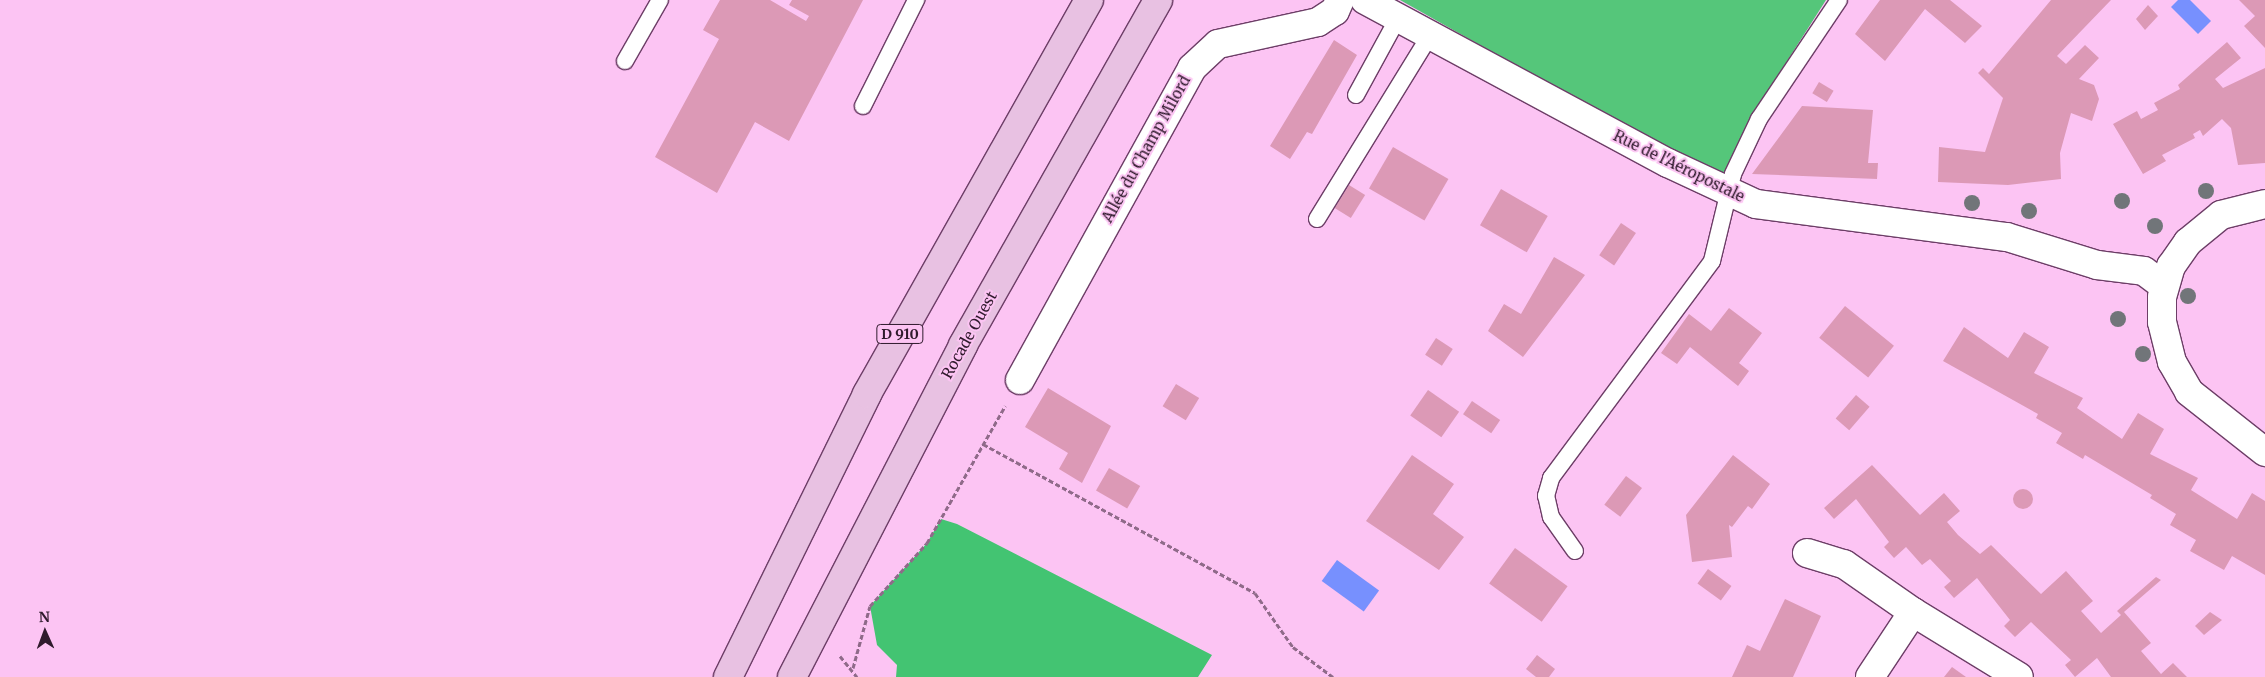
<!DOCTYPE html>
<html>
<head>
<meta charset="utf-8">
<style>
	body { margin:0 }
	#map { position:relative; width:2265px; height:677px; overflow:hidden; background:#fcc4f3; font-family:Merriweather,serif }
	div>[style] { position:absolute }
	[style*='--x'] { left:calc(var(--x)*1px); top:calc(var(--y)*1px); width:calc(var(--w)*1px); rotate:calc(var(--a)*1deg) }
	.green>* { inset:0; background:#55c67a }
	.forest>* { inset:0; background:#43c472 }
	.water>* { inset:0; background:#7790fe; transform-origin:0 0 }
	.building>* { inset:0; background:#dc99b6; transform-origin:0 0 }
	.round { border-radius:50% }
	.path>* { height:3px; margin-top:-1.5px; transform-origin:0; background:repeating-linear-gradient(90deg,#8f6a89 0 5px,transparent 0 7.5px) }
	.roads { filter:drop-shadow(1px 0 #6d3e67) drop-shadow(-1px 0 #6d3e67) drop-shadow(0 1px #6d3e67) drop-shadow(0 -1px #6d3e67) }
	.service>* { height:16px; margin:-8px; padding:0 8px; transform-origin:8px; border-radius:8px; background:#fff }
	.minor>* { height:28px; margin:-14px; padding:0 14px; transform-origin:14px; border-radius:14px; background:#fff }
	.primary>* { height:28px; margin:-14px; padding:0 14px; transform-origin:14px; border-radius:14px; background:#e8c1e2 }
	.trees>* { width:16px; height:16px; margin:-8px; border-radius:50%; background:#717579 }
	span { translate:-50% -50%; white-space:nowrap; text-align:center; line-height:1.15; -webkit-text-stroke:4px #fcc4f3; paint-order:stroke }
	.shield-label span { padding:1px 4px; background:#fcc4f3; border:1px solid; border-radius:4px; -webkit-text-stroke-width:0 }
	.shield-label { font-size:14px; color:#2f1a2c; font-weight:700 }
	.street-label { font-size:15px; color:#2f1a2c }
	.north { position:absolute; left:20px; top:607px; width:50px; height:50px; -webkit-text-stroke:4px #fcc4f3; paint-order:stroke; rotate:358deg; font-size:14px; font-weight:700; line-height:20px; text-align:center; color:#2f1a2c }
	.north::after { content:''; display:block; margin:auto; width:18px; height:22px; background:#2f1a2c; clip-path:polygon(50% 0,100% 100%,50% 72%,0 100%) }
</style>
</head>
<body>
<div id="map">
	<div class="green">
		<div style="clip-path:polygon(1400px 0,1826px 0,1747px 124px,1723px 176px,1663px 148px)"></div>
	</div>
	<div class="forest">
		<div style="clip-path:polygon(941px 519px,957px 524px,1212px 655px,1198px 677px,896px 677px,897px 665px,877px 645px,870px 606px,927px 543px)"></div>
	</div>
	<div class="water">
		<div style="clip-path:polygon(2178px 0,2190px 0,2211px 21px,2198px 34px,2171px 7px)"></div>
		<div style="left:1337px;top:560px;width:52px;height:26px;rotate:36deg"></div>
	</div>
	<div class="building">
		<div style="clip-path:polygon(720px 0,770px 0,806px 21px,809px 16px,789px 5px,792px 0,863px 0,789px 141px,755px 122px,717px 193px,655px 157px,719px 39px,703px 30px)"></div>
		<div style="clip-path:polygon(1880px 0,1950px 0,1982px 26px,1965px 43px,1925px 9px,1885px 61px,1855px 34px)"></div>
		<div style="clip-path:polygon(2051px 0,2111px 0,2057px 56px,2066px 64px,2085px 45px,2099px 58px,2079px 79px,2094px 85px,2099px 99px,2092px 121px,2071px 113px,2060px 153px,2061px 179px,2008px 185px,1938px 182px,1939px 147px,1985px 152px,2003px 98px,1978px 73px,1983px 68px,1989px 74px)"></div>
		<div style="clip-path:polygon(2239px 0,2265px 0,2265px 48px,2244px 26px,2255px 16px)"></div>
		<div style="clip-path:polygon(2148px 5px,2158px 16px,2145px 30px,2136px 19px)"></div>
		<div style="clip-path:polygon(1334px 40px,1357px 55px,1312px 134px,1307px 132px,1290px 159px,1270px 146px)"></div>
		<div style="clip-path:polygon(2227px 42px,2241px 58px,2215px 79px,2223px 88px,2265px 68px,2265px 163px,2238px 165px,2231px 128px,2222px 119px,2203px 136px,2200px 130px,2193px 134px,2195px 138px,2162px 155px,2166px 161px,2143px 174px,2113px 124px,2137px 111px,2141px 119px,2158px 110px,2154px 103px,2180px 89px,2178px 85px)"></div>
		<div style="left:1819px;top:82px;width:17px;height:13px;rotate:31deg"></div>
		<div style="clip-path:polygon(1802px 106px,1873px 110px,1868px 163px,1878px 163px,1877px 179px,1752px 174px)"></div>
		<div style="left:1393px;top:147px;width:64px;height:48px;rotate:30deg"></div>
		<div style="left:1349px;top:185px;width:19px;height:27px;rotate:32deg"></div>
		<div style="left:1501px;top:189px;width:54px;height:42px;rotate:30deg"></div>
		<div style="left:1621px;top:223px;width:18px;height:39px;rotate:34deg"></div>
		<div style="clip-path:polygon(1554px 257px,1585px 275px,1523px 357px,1488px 331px,1504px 304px,1521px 314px)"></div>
		<div style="left:1845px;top:306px;width:63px;height:41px;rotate:39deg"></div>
		<div style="clip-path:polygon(1729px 308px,1762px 333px,1739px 363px,1749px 371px,1738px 386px,1690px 347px,1677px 364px,1661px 353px,1689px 314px,1711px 331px)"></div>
		<div style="clip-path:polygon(1964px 327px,2008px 358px,2024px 332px,2049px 347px,2034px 373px,2083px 398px,2077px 408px,2122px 439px,2138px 413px,2164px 429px,2150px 454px,2198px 478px,2191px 490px,2237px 519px,2252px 493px,2265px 501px,2265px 580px,2265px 575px,2232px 556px,2224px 570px,2190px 551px,2196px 540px,2170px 525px,2176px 514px,2150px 498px,2152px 495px,2085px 455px,2083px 459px,2056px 443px,2062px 433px,2036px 418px,2038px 414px,1943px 361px)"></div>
		<div style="left:1436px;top:338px;width:20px;height:20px;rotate:33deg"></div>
		<div style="left:1176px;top:384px;width:27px;height:26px;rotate:31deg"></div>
		<div style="clip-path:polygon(1048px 388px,1111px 426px,1082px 483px,1059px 469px,1068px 453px,1025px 427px)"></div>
		<div style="left:1428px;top:390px;width:38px;height:31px;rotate:35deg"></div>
		<div style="left:1856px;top:395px;width:18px;height:31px;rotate:41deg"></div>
		<div style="left:1472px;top:401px;width:34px;height:16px;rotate:34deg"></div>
		<div style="clip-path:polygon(1412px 455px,1454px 484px,1433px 514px,1464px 537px,1439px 570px,1366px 521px)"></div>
		<div style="clip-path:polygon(1733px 455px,1770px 484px,1752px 509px,1748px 506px,1732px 527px,1729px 525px,1732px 557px,1692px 562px,1686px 515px)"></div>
		<div style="clip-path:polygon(1872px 465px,1920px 515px,1944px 493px,1960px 511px,1947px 522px,1958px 535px,1980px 554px,1991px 545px,2041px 594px,2066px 571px,2093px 601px,2081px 611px,2101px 633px,2121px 615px,2117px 611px,2156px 577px,2161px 580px,2124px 612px,2151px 643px,2141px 651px,2161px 674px,2173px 663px,2187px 677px,2111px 677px,2097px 658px,2075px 677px,2065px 665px,2071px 660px,2031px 622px,2015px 637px,2004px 626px,2010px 620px,1977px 578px,1954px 598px,1944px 587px,1951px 581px,1930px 559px,1922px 565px,1906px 547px,1894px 558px,1884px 547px,1889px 542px,1856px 499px,1834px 519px,1824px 508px)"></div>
		<div style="left:1109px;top:468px;width:36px;height:26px;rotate:30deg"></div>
		<div style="left:1626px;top:476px;width:20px;height:36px;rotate:37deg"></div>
		<div class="round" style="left:2013px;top:489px;width:20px;height:20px"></div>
		<div style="left:1515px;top:548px;width:65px;height:44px;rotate:36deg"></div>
		<div style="left:1708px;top:569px;width:29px;height:18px;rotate:36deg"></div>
		<div style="clip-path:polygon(1785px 599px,1821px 616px,1793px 677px,1732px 677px,1747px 645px,1760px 651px)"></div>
		<div style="clip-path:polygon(2210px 612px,2222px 620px,2204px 635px,2195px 626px)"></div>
		<div style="clip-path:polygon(1537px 655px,1555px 669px,1549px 677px,1536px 677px,1526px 669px)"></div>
		<div style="clip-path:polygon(1952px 667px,1966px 677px,1944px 677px)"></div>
	</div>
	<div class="path">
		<div style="--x:983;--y:444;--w:310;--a:28.7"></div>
		<div style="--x:1255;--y:593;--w:66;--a:54.9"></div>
		<div style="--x:1293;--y:647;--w:50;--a:36.9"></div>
		<div style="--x:840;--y:656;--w:27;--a:51"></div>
		<div style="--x:853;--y:668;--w:64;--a:-74.7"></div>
		<div style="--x:870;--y:606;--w:85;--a:-47.9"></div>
		<div style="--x:927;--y:543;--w:158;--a:-60.3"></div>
	</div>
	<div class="roads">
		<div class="service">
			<div style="--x:625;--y:61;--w:70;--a:-60.2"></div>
			<div style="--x:1356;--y:95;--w:88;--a:-61.4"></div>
			<div style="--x:863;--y:106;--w:119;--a:-63.4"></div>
			<div style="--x:1317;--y:219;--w:216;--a:-58.4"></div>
			<div style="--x:1575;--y:551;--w:42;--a:-125.2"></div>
			<div style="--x:1551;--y:517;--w:22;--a:-103"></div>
			<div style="--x:1546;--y:496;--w:19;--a:-74"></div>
			<div style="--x:1551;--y:478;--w:270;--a:-53.4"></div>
			<div style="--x:1712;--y:261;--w:89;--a:-76.4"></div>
			<div style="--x:1733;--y:174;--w:61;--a:-64.7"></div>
			<div style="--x:1759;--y:119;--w:143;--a:-56.1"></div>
		</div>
		<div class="minor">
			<div style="--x:1365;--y:0;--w:344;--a:28.3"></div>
			<div style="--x:1668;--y:163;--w:97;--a:25"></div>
			<div style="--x:1756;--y:204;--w:253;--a:7.5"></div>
			<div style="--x:2007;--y:237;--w:94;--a:17.3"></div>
			<div style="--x:2097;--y:265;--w:47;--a:7.3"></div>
			<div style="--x:2144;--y:271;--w:25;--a:37"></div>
			<div style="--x:2265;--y:204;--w:45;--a:166"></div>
			<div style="--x:2221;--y:215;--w:43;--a:140.7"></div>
			<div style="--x:2188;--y:242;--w:29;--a:125"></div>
			<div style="--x:2171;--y:266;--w:32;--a:106"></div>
			<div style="--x:2162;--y:297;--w:25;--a:90"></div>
			<div style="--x:2162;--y:322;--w:41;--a:76"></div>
			<div style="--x:2172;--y:362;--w:34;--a:60"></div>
			<div style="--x:2189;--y:392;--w:97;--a:38.3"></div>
			<div style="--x:1020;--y:380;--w:356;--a:-61.1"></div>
			<div style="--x:1192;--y:68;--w:35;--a:-43"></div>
			<div style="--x:1218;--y:44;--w:102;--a:-12.4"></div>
			<div style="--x:1318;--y:22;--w:20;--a:-33"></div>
			<div style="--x:1335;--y:11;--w:12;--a:-66"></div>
			<div style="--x:1807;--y:553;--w:39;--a:17"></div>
			<div style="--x:1844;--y:564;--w:84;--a:34.8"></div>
			<div style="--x:1870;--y:677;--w:78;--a:-56.5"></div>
			<div style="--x:1913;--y:612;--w:124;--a:31.5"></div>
		</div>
		<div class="primary">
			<div style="--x:728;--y:677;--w:315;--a:-63.8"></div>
			<div style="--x:867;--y:394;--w:452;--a:-60.6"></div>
			<div style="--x:792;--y:677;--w:373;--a:-62.7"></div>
			<div style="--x:963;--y:345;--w:396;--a:-60.5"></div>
		</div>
	</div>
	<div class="trees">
		<div style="left:2206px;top:191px"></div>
		<div style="left:2122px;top:201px"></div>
		<div style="left:1972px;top:203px"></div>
		<div style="left:2029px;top:211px"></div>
		<div style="left:2155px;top:226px"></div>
		<div style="left:2188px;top:296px"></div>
		<div style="left:2118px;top:319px"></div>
		<div style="left:2143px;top:354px"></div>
	</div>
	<div class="shield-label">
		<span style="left:900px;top:334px">D 910</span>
	</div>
	<div class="street-label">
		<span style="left:1146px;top:149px;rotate:-61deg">Allée du Champ Milord</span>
		<span style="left:1679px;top:166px;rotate:26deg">Rue de l'Aéropostale</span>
		<span style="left:969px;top:335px;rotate:-61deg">Rocade Ouest</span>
	</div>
	<div class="north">N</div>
</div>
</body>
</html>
